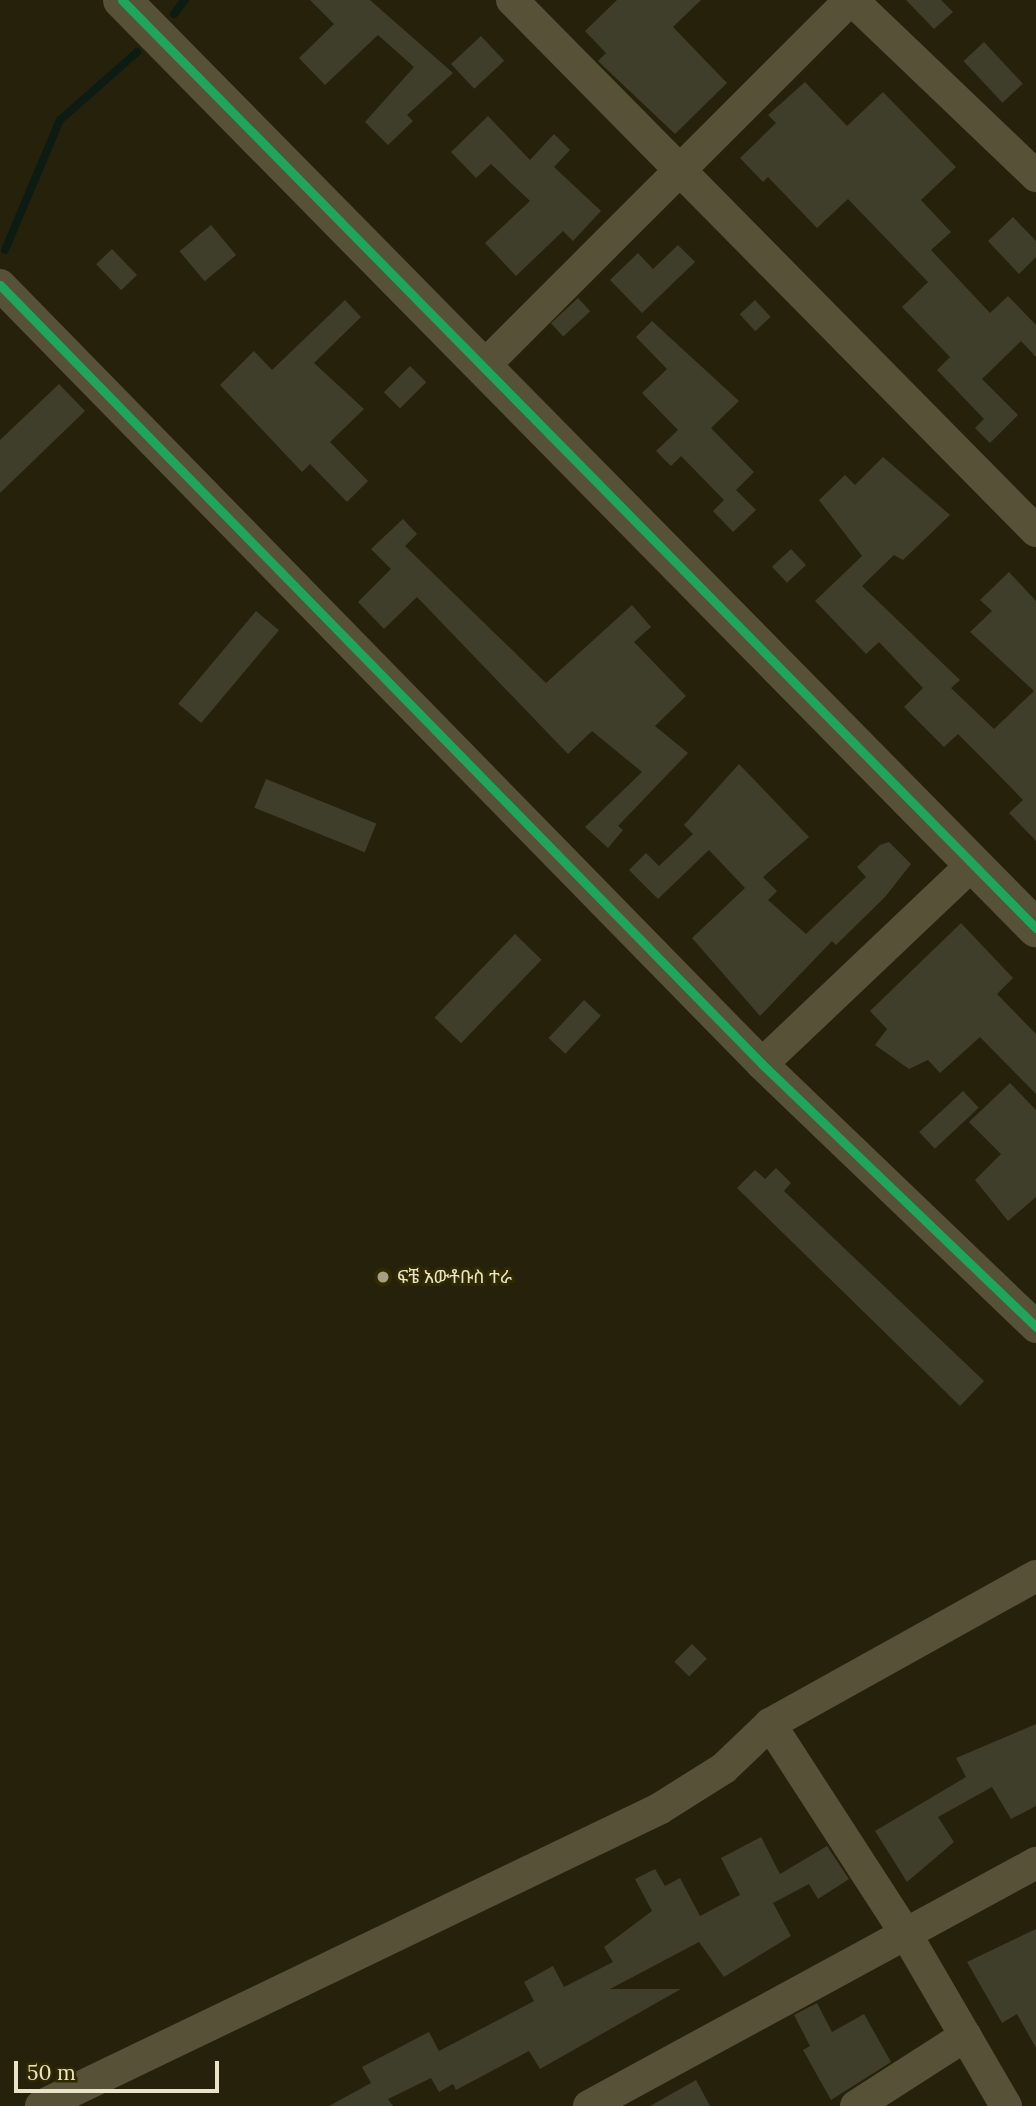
<!DOCTYPE html>
<html>
<head>
<meta charset="utf-8">
<style>
	body { margin:0 }
	#map { position:relative; width:1036px; height:2106px; overflow:hidden; background:#26210b; font-family:Lora,"Noto Sans Ethiopic",serif }
	div>[style] { position:absolute }
	[style*='--x'] { left:calc(var(--x)*1px); top:calc(var(--y)*1px); width:calc(var(--w)*1px); rotate:calc(var(--a)*1deg) }
	.stream>* { height:8px; margin:-4px; padding:0 4px; transform-origin:4px; border-radius:4px; background:#0d1c12 }
	.building>* { inset:0; background:#3f3e2a; transform-origin:0 0 }
	.minor>* { height:32px; margin:-16px; padding:0 16px; transform-origin:16px; border-radius:16px; background:#565137 }
	.tertiary>* { height:38px; margin:-19px; padding:0 19px; transform-origin:19px; border-radius:19px; background:#565137 }
	.cycleway>* { height:9px; margin:-4.5px; padding:0 4.5px; transform-origin:4.5px; border-radius:4.5px; background:#20a55d }
	.dots>* { width:19px; height:19px; translate:-50% -50%; box-sizing:border-box; border:4px solid #312900; border-radius:50% }
	span { translate:-50% -50%; white-space:nowrap; text-align:center; line-height:1.15; -webkit-text-stroke:6px #312900; paint-order:stroke }
	.poi-label { font-size:18px; color:#e9e4c7 }
	.left { translate:0 -50%; text-align:left }
	.scale { position:absolute; left:14px; top:2061px; width:205px; height:32px; box-sizing:border-box; border:4px solid #e9e4c7; border-top:0; padding-left:9px; font-size:21px; line-height:24px; white-space:nowrap; color:#e9e4c7; -webkit-text-stroke:5px #312900; paint-order:stroke }
</style>
</head>
<body>
<div id="map">
	<div class="stream">
		<div style="--x:174;--y:14;--w:18;--a:-52"></div>
		<div style="--x:5;--y:250;--w:141;--a:-67.1"></div>
		<div style="--x:60;--y:120;--w:103;--a:-41.4"></div>
	</div>
	<div class="building">
		<div style="clip-path:polygon(310px 0,370px 0,453px 73px,407px 115px,413px 121px,388px 145px,365px 122px,414px 67px,378px 35px,325px 85px,299px 58px,334px 24px)"></div>
		<div style="clip-path:polygon(617px 0,701px 0,673px 27px,727px 83px,675px 134px,598px 61px,606px 53px,585px 31px)"></div>
		<div style="clip-path:polygon(906px 0,941px 0,953px 12px,934px 29px)"></div>
		<div style="left:481px;top:36px;width:34px;height:41px;rotate:47deg"></div>
		<div style="left:984px;top:42px;width:57px;height:28px;rotate:47deg"></div>
		<div style="clip-path:polygon(805px 82px,847px 126px,883px 92px,956px 167px,921px 200px,951px 232px,931px 250px,990px 313px,1008px 296px,1036px 325px,1036px 357px,1021px 341px,982px 379px,1018px 415px,990px 443px,975px 428px,984px 419px,937px 370px,950px 357px,902px 307px,928px 282px,848px 199px,817px 228px,768px 177px,763px 182px,740px 158px,776px 123px,768px 115px)"></div>
		<div style="clip-path:polygon(488px 116px,530px 160px,554px 134px,570px 150px,554px 167px,601px 211px,573px 241px,563px 231px,516px 276px,485px 243px,530px 201px,491px 164px,476px 178px,451px 152px)"></div>
		<div style="clip-path:polygon(1013px 217px,1036px 241px,1036px 257px,1019px 274px,988px 241px)"></div>
		<div style="left:211px;top:225px;width:39px;height:41px;rotate:50deg"></div>
		<div style="clip-path:polygon(678px 245px,695px 262px,642px 313px,610px 280px,638px 253px,653px 269px)"></div>
		<div style="left:112px;top:249px;width:36px;height:22px;rotate:46deg"></div>
		<div style="left:578px;top:298px;width:18px;height:37px;rotate:47deg"></div>
		<div style="clip-path:polygon(345px 300px,361px 317px,314px 363px,364px 409px,330px 442px,368px 481px,347px 502px,310px 464px,302px 472px,220px 385px,254px 351px,272px 370px)"></div>
		<div style="left:755px;top:300px;width:23px;height:21px;rotate:47deg"></div>
		<div style="clip-path:polygon(652px 321px,739px 401px,711px 428px,754px 472px,736px 490px,756px 510px,733px 532px,713px 511px,724px 500px,681px 456px,671px 466px,656px 451px,678px 430px,642px 393px,667px 369px,636px 337px)"></div>
		<div style="left:410px;top:366px;width:23px;height:37px;rotate:45deg"></div>
		<div style="clip-path:polygon(59px 384px,85px 411px,0 493px,0 440px)"></div>
		<div style="clip-path:polygon(883px 457px,950px 515px,903px 560px,894px 555px,862px 586px,960px 680px,951px 688px,994px 729px,1034px 691px,970px 632px,992px 611px,980px 600px,1009px 572px,1036px 601px,1036px 841px,1009px 813px,1023px 800px,987px 763px,958px 734px,944px 747px,904px 707px,923px 688px,879px 642px,866px 654px,815px 601px,862px 556px,819px 500px,845px 475px,855px 485px)"></div>
		<div style="clip-path:polygon(403px 519px,417px 534px,405px 546px,546px 683px,632px 605px,651px 627px,634px 642px,686px 696px,655px 726px,688px 753px,618px 826px,623px 830px,608px 848px,585px 827px,642px 772px,592px 731px,568px 754px,417px 597px,384px 629px,358px 602px,391px 569px,371px 549px)"></div>
		<div style="left:791px;top:549px;width:22px;height:26px;rotate:47deg"></div>
		<div style="left:256px;top:611px;width:30px;height:121px;rotate:40deg"></div>
		<div style="clip-path:polygon(739px 764px,809px 837px,763px 877px,777px 891px,768px 900px,806px 934px,866px 877px,857px 867px,880px 845px,889px 842px,911px 864px,885px 897px,836px 945px,832px 941px,760px 1016px,692px 938px,745px 888px,709px 850px,658px 899px,629px 870px,646px 853px,659px 866px,693px 834px,684px 825px)"></div>
		<div style="left:266px;top:779px;width:119px;height:31px;rotate:22deg"></div>
		<div style="clip-path:polygon(961px 923px,1013px 978px,997px 994px,1036px 1034px,1036px 1094px,980px 1037px,940px 1073px,928px 1060px,909px 1069px,875px 1045px,887px 1029px,870px 1011px)"></div>
		<div style="left:515px;top:934px;width:37px;height:116px;rotate:44deg"></div>
		<div style="left:584px;top:1000px;width:23px;height:52px;rotate:43deg"></div>
		<div style="clip-path:polygon(1010px 1083px,1036px 1110px,1036px 1197px,1008px 1221px,975px 1180px,1001px 1154px,969px 1122px)"></div>
		<div style="left:963px;top:1091px;width:23px;height:60px;rotate:47deg"></div>
		<div style="clip-path:polygon(776px 1168px,791px 1183px,784px 1191px,984px 1381px,960px 1406px,737px 1188px,755px 1170px,765px 1179px)"></div>
		<div style="left:692px;top:1644px;width:21px;height:25px;rotate:45deg"></div>
		<div style="clip-path:polygon(1036px 1724px,1036px 1806px,1011px 1819px,992px 1787px,938px 1817px,954px 1842px,907px 1882px,875px 1831px,966px 1777px,956px 1758px)"></div>
		<div style="clip-path:polygon(761px 1837px,780px 1874px,827px 1846px,849px 1879px,818px 1899px,809px 1884px,773px 1903px,791px 1936px,724px 1977px,699px 1942px,610px 1989px,681px 1989px,540px 2069px,529px 2051px,456px 2090px,453px 2084px,439px 2092px,431px 2078px,388px 2099px,393px 2106px,329px 2106px,371px 2083px,362px 2067px,429px 2032px,439px 2051px,534px 2001px,524px 1982px,553px 1966px,564px 1987px,613px 1962px,604px 1947px,652px 1911px,635px 1879px,655px 1869px,665px 1886px,680px 1878px,700px 1916px,740px 1895px,721px 1858px)"></div>
		<div style="clip-path:polygon(1036px 1929px,1036px 2048px,1017px 2014px,1002px 2023px,967px 1962px)"></div>
		<div style="clip-path:polygon(817px 2003px,832px 2032px,864px 2014px,891px 2062px,831px 2100px,803px 2050px,810px 2046px,794px 2015px)"></div>
		<div style="clip-path:polygon(696px 2080px,710px 2106px,650px 2106px)"></div>
	</div>
	<div class="minor">
		<div style="--x:512;--y:0;--w:746;--a:45.38"></div>
		<div style="--x:852;--y:0;--w:255;--a:43.7"></div>
		<div style="--x:0;--y:285;--w:1090;--a:45.63"></div>
		<div style="--x:762;--y:1064;--w:380;--a:43.8"></div>
		<div style="--x:483;--y:367;--w:519;--a:-45"></div>
		<div style="--x:762;--y:1064;--w:291;--a:-43.5"></div>
		<div style="--x:770;--y:1724;--w:250;--a:57.1"></div>
		<div style="--x:906;--y:1934;--w:199;--a:59.8"></div>
		<div style="--x:41;--y:2106;--w:686;--a:-25.67"></div>
		<div style="--x:659;--y:1809;--w:77;--a:-32.2"></div>
		<div style="--x:724;--y:1768;--w:64;--a:-43.7"></div>
		<div style="--x:770;--y:1724;--w:304;--a:-29.1"></div>
		<div style="--x:589;--y:2106;--w:509;--a:-28.53"></div>
		<div style="--x:856;--y:2106;--w:130;--a:-32.7"></div>
	</div>
	<div class="tertiary">
		<div style="--x:122;--y:0;--w:1303;--a:45.44"></div>
	</div>
	<div class="cycleway">
		<div style="--x:122;--y:0;--w:1303;--a:45.44"></div>
		<div style="--x:0;--y:285;--w:1090;--a:45.63"></div>
		<div style="--x:762;--y:1064;--w:380;--a:43.8"></div>
	</div>
	<div class="dots">
		<div style="left:383px;top:1277px;background:#a5a085"></div>
	</div>
	<div class="poi-label">
		<span class="left" style="left:397px;top:1277px">ፍቼ አውቶቡስ ተራ</span>
	</div>
	<div class="scale">50 m</div>
</div>
</body>
</html>
